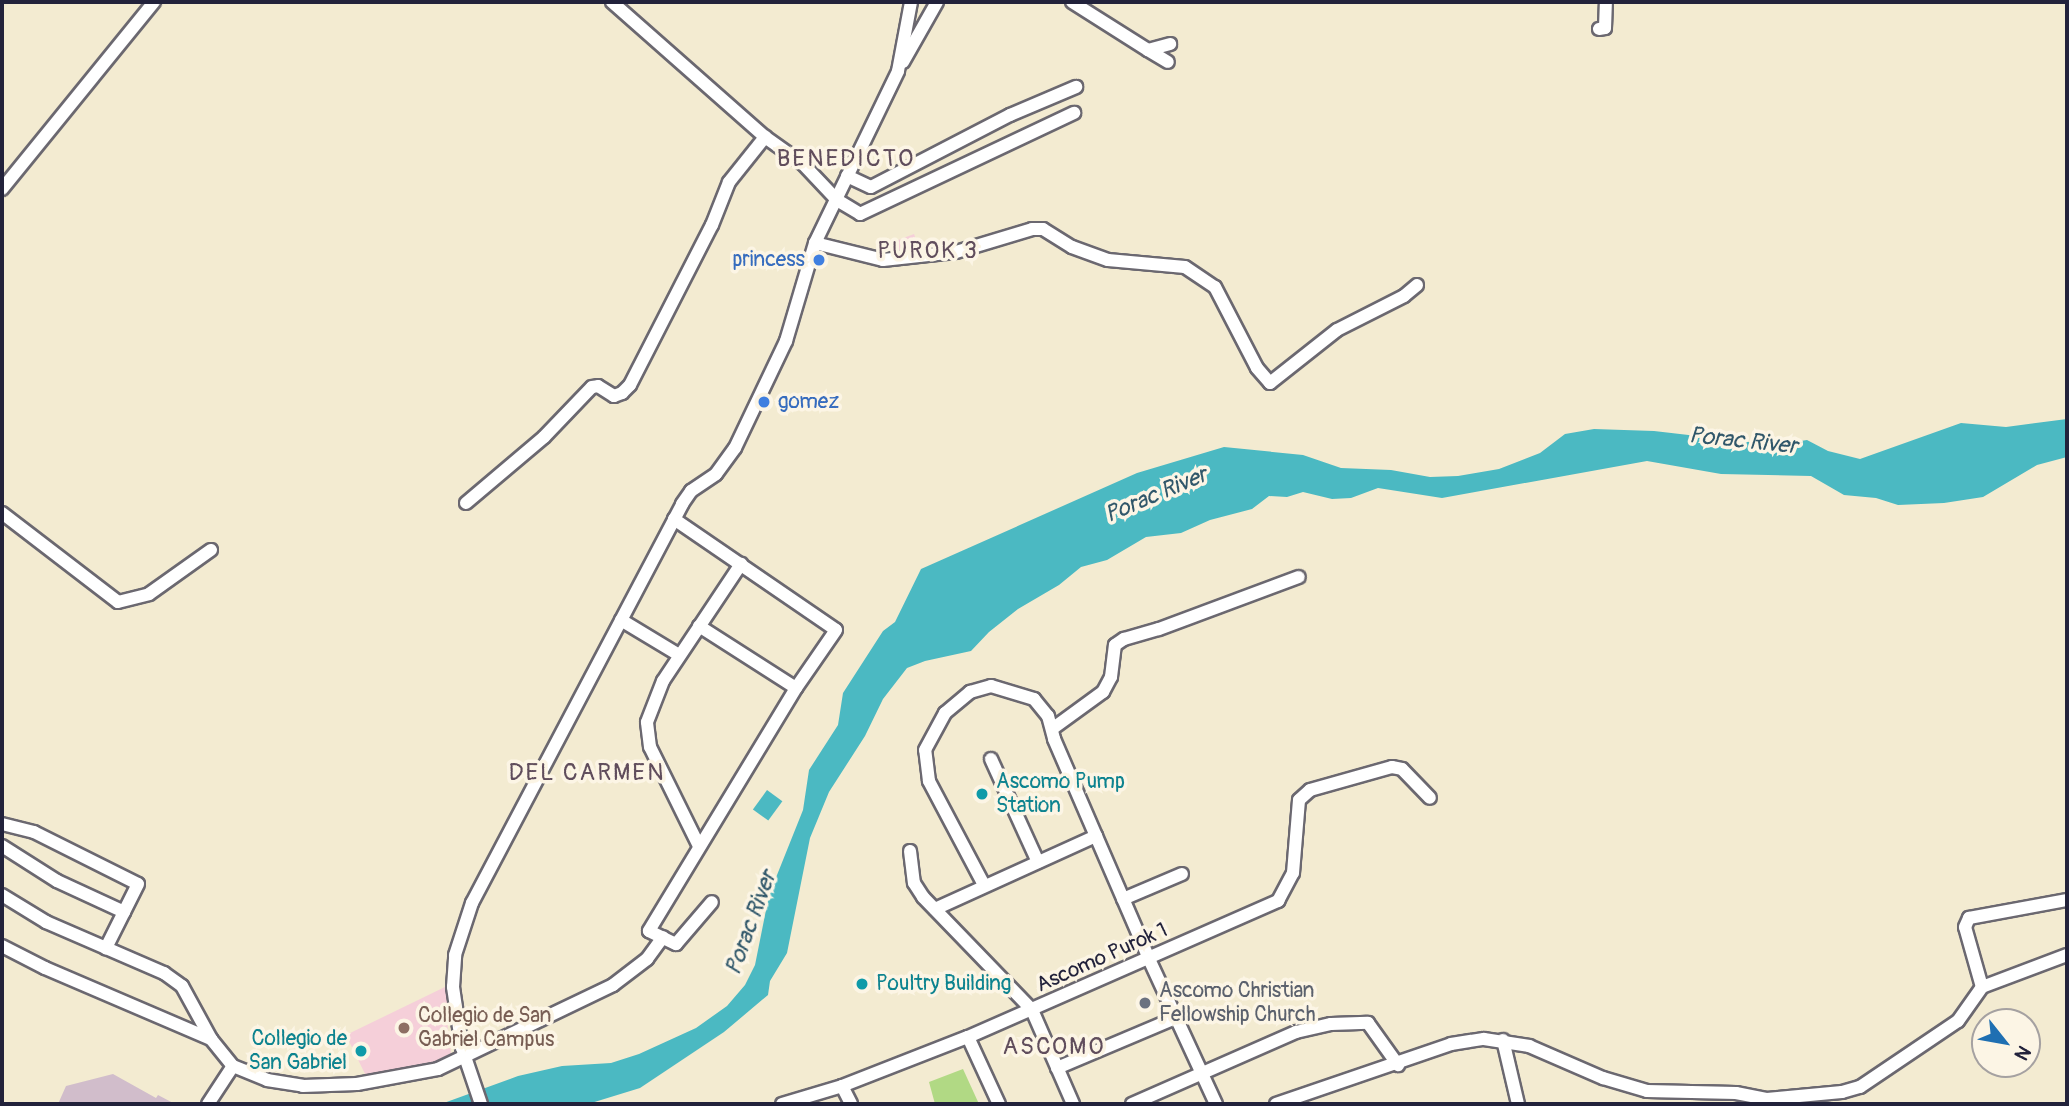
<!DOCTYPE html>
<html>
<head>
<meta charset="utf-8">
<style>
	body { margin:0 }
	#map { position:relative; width:2069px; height:1106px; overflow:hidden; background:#f3ebd1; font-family:Pangolin,sans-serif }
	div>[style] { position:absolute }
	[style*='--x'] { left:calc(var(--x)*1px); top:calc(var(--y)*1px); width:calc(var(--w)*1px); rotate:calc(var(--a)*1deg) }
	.built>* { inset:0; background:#f5cfd9 }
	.industrial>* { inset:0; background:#d1bdcb }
	.green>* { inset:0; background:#b1d984 }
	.water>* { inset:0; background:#4bb9c2; transform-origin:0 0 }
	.roads { filter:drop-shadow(2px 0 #6b6870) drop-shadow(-2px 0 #6b6870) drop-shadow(0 2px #6b6870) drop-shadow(0 -2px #6b6870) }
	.minor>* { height:12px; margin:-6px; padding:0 6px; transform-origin:6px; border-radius:6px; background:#fff }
	.dots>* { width:19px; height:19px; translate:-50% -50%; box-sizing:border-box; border:4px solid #fcf5e5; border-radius:50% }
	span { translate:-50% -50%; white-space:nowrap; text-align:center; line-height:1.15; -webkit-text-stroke:7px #fcf5e5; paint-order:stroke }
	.shop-label { font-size:21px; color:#366cbe }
	.right { translate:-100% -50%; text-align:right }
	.left { translate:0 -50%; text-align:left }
	.culture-label { font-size:21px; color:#0d838f }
	.street-label { font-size:21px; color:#22223b }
	.worship-label { font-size:21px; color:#5b616d }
	.education-label { font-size:21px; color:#785e54 }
	.neighbourhood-label { font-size:23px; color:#604d5c; letter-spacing:2px }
	.water-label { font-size:23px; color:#30576a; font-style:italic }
	.quarter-label { font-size:24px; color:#604d5c; letter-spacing:2px }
	.frame { position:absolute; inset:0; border:4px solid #22223b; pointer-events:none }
	.north { position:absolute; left:1971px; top:1008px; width:70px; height:70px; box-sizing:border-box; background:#fcf5e5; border:2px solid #a5a1a1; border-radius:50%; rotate:121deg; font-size:19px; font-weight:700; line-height:28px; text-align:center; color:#22223b }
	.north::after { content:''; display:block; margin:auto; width:24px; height:32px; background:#1f6fb2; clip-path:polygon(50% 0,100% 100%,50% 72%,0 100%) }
</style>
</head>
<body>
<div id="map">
	<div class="built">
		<div style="clip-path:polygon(914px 234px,920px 251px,887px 257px,885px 245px)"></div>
		<div style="clip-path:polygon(449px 985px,447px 1022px,451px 1053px,445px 1063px,367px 1078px,346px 1035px)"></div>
	</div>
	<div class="industrial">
		<div style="clip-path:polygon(113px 1074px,156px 1098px,158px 1095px,175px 1104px,58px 1104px,66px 1086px)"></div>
	</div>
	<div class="green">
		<div style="clip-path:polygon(963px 1069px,979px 1104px,935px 1104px,929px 1082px)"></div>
	</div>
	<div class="water">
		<div style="clip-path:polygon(2067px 419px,2067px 457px,2037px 465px,1983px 497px,1944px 503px,1898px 505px,1876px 498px,1844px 495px,1811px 476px,1721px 474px,1647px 461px,1442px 498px,1378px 488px,1351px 498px,1332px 499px,1303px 492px,1287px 497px,1269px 496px,1252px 509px,1210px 520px,1181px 533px,1146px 537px,1107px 560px,1081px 567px,1059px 585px,1018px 609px,989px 632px,971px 651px,925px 661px,907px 668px,883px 699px,865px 736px,829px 792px,810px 838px,787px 953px,770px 981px,768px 995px,724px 1032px,640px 1088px,588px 1104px,441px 1104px,518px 1076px,562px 1066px,611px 1063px,639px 1054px,696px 1028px,727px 1006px,745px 985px,755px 965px,769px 895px,803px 810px,809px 770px,838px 725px,843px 693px,883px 631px,895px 622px,921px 569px,1137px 473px,1224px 447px,1303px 455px,1341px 468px,1391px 470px,1430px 477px,1458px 476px,1499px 469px,1540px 453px,1565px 434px,1594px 429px,1654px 431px,1775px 445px,1807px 440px,1828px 451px,1860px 459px,1961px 423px,2006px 427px)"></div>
		<div style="left:767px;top:790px;width:19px;height:24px;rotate:36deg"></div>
	</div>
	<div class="roads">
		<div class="minor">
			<div style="--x:612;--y:2;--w:204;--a:41.4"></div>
			<div style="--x:765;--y:137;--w:47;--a:35.4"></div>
			<div style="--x:803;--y:164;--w:50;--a:46.6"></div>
			<div style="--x:837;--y:200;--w:27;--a:31"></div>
			<div style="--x:860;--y:214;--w:237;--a:-25.3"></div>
			<div style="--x:1072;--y:2;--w:90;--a:32.3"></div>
			<div style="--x:1148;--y:50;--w:23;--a:-15"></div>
			<div style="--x:1599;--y:29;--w:6;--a:-9"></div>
			<div style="--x:1605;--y:28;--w:26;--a:-88"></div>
			<div style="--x:1148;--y:50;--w:23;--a:31"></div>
			<div style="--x:903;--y:62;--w:69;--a:-60.5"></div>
			<div style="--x:847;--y:176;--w:26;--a:25"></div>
			<div style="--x:871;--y:187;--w:157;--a:-27.4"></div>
			<div style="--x:1010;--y:115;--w:72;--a:-23"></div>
			<div style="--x:2;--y:189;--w:241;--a:-50.9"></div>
			<div style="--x:815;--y:243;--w:70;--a:14"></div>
			<div style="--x:883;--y:260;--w:73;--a:-6.3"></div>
			<div style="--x:956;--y:252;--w:79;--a:-16.8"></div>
			<div style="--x:1032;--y:229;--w:11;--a:0"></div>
			<div style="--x:1043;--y:229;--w:34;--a:32"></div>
			<div style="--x:1072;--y:247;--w:38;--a:20"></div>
			<div style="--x:1108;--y:260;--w:77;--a:5.2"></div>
			<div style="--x:1185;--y:267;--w:36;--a:34"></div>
			<div style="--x:1215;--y:287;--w:91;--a:62.6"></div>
			<div style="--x:1257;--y:368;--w:20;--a:49"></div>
			<div style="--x:1270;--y:383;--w:85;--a:-38.3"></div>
			<div style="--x:1337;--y:330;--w:75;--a:-26.9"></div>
			<div style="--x:1404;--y:296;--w:17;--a:-40"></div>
			<div style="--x:466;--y:503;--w:102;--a:-40.2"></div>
			<div style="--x:544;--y:437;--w:69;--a:-46.2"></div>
			<div style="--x:592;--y:387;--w:6;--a:-9"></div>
			<div style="--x:598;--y:386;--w:19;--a:32"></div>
			<div style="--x:614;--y:396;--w:9;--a:-21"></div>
			<div style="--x:622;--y:393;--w:11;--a:-45"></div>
			<div style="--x:630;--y:385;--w:180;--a:-62.9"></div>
			<div style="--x:712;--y:225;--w:46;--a:-68.4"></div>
			<div style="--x:729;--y:182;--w:58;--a:-51.3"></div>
			<div style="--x:2;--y:513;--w:146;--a:37.5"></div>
			<div style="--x:118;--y:602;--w:32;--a:-14"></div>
			<div style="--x:149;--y:594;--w:76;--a:-35.4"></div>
			<div style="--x:674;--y:519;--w:196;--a:34.4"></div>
			<div style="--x:836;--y:630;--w:70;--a:124.6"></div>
			<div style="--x:796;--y:688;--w:284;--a:121.2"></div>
			<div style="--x:649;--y:931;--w:30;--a:26"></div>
			<div style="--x:676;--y:944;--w:55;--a:-49.4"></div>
			<div style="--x:621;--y:620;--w:68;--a:31.1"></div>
			<div style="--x:699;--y:626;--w:115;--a:32.6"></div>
			<div style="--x:1052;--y:729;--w:63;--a:-36"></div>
			<div style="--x:1103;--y:692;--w:17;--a:-62"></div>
			<div style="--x:1111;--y:677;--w:32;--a:-83"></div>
			<div style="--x:1115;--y:645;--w:11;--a:-34"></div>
			<div style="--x:1124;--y:639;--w:36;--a:-16"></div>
			<div style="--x:1159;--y:629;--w:149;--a:-20.4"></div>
			<div style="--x:991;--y:759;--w:113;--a:65.5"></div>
			<div style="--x:2;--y:824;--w:33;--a:14"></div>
			<div style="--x:34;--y:832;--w:116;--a:26.6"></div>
			<div style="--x:138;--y:884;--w:72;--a:116.6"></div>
			<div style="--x:2;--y:846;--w:65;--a:32.5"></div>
			<div style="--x:57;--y:881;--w:74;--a:24.8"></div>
			<div style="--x:699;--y:846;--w:110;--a:-116.3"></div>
			<div style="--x:650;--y:747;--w:25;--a:-97"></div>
			<div style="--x:647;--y:722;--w:44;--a:-68.7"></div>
			<div style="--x:663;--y:681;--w:141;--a:-56.3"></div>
			<div style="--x:910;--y:851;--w:32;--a:83"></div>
			<div style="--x:914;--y:883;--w:17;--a:57"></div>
			<div style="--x:923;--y:897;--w:157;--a:46"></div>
			<div style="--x:1032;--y:1010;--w:103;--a:66.4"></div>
			<div style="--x:984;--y:885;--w:118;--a:-117.9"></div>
			<div style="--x:929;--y:781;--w:31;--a:-97"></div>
			<div style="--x:925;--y:750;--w:42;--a:-61.6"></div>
			<div style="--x:945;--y:713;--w:33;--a:-40"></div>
			<div style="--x:970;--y:692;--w:22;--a:-16"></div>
			<div style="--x:991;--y:686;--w:45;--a:16.8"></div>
			<div style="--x:1034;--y:699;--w:22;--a:51"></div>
			<div style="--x:1048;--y:716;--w:24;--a:75"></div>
			<div style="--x:1054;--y:739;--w:240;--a:66.6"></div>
			<div style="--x:1149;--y:959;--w:160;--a:65.2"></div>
			<div style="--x:2;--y:895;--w:52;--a:31.5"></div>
			<div style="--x:46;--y:922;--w:129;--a:23.4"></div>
			<div style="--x:164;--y:973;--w:22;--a:36"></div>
			<div style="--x:182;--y:986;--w:60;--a:61.3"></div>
			<div style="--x:211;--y:1039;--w:35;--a:51"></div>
			<div style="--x:233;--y:1066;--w:37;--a:22"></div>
			<div style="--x:267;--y:1080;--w:36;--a:9"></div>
			<div style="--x:303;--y:1086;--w:54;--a:-2.1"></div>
			<div style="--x:357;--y:1084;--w:82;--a:-10.5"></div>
			<div style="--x:438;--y:1069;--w:194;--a:-25.6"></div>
			<div style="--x:613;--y:985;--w:43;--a:-37.4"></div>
			<div style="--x:647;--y:959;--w:27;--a:-54"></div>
			<div style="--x:1123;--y:899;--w:64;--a:-23"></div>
			<div style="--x:935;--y:909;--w:177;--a:-24.4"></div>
			<div style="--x:2;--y:946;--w:48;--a:27.1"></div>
			<div style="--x:45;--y:968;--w:181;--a:23.2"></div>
			<div style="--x:1982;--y:987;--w:62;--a:-105.8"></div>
			<div style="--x:1965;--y:927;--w:10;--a:-66"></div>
			<div style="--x:1969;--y:918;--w:100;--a:-10.4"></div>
			<div style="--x:968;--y:1037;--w:74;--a:65.2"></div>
			<div style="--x:1503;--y:1040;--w:66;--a:76.8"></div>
			<div style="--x:1057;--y:1068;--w:131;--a:-22.9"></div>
			<div style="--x:842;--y:1086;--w:20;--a:63"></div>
			<div style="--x:208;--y:1104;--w:45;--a:-56.7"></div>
			<div style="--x:481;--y:1104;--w:59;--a:-108.7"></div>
			<div style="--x:462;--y:1048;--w:62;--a:-98.4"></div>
			<div style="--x:453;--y:987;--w:32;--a:-86"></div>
			<div style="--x:455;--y:955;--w:55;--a:-71.9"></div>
			<div style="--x:472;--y:903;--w:451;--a:-62.2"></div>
			<div style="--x:682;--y:504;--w:16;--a:-55"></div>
			<div style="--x:691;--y:491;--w:30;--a:-34"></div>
			<div style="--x:716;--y:474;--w:32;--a:-54"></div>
			<div style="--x:735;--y:448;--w:119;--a:-64.5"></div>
			<div style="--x:786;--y:341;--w:102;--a:-73.5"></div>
			<div style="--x:815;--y:243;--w:191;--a:-64.2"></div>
			<div style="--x:898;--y:71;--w:70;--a:-79.3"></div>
			<div style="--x:782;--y:1104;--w:63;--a:-16.7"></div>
			<div style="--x:842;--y:1086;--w:135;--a:-21.3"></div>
			<div style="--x:968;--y:1037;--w:339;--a:-23.7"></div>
			<div style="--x:1278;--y:901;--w:32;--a:-62"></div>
			<div style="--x:1293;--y:873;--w:73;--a:-85.3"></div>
			<div style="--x:1299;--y:800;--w:15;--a:-42"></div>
			<div style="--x:1310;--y:790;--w:85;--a:-15.7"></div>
			<div style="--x:1392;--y:767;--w:10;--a:11"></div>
			<div style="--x:1402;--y:769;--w:40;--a:46"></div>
			<div style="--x:1132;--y:1104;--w:179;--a:-23.7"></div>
			<div style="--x:1296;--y:1032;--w:36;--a:-13"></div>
			<div style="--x:1331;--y:1024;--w:37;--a:-2"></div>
			<div style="--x:1368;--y:1023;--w:52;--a:54.5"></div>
			<div style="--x:1276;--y:1104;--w:185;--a:-18.9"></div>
			<div style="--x:1451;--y:1044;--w:33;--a:-9"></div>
			<div style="--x:1484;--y:1039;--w:46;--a:8.8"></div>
			<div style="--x:1529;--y:1046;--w:81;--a:23.4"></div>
			<div style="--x:1603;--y:1078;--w:46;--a:16.5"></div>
			<div style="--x:1647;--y:1091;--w:89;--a:1.3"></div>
			<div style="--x:1736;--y:1093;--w:32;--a:11"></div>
			<div style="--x:1767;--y:1099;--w:75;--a:-5.3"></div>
			<div style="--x:1842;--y:1092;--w:19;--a:-16"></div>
			<div style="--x:1860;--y:1087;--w:118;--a:-34"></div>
			<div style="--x:1958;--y:1021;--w:42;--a:-54.8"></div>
			<div style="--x:1982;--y:987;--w:91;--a:-20.6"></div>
		</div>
	</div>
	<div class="dots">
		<div style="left:819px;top:260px;background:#3f7fe0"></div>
		<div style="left:764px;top:402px;background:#3f7fe0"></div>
		<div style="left:982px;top:794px;background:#0f9aa8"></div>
		<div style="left:862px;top:984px;background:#0f9aa8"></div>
		<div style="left:1145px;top:1003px;background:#6b7280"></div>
		<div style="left:404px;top:1028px;background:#8d6e63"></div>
		<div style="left:361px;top:1051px;background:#0f9aa8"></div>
	</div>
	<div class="shop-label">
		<span class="right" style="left:805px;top:260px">princess</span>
		<span class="left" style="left:778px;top:402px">gomez</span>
	</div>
	<div class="culture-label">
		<span class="left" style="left:996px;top:794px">Ascomo Pump<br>Station</span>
		<span class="left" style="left:876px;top:984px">Poultry Building</span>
		<span class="right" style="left:347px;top:1051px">Collegio de<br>San Gabriel</span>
	</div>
	<div class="street-label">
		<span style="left:1102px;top:958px;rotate:-24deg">Ascomo Purok 1</span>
	</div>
	<div class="worship-label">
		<span class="left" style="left:1159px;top:1003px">Ascomo Christian<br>Fellowship Church</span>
	</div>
	<div class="education-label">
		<span class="left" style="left:418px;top:1028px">Collegio de San<br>Gabriel Campus</span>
	</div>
	<div class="neighbourhood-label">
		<span style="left:928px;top:251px">PUROK 3</span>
	</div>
	<div class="water-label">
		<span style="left:1743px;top:441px;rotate:6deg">Porac River</span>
		<span style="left:1156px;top:495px;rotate:-23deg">Porac River</span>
		<span style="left:751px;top:923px;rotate:-70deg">Porac River</span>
	</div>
	<div class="quarter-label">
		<span style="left:846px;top:159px">BENEDICTO</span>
		<span style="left:587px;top:773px">DEL CARMEN</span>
		<span style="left:1054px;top:1047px">ASCOMO</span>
	</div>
	<div class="frame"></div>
	<div class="north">N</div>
</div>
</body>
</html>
